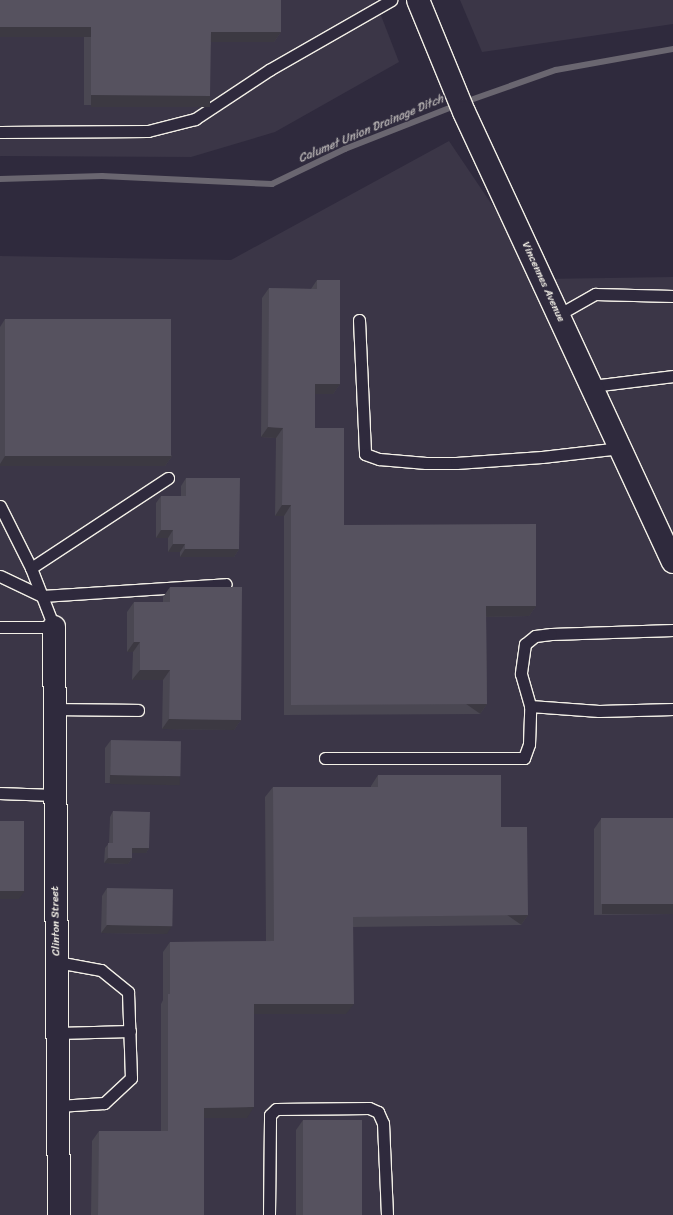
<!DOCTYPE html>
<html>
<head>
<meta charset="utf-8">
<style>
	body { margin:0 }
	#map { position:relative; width:673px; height:1215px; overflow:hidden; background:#2f2a3d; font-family:Sriracha,sans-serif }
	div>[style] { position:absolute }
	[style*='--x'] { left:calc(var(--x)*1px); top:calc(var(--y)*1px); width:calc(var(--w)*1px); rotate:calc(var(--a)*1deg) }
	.built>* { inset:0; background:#3b3647 }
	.stream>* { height:5.5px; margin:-2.75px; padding:0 2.75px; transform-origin:2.75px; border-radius:2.75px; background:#6a6670 }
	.roads { filter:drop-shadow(1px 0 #f4f1e8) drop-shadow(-1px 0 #f4f1e8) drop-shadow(0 1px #f4f1e8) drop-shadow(0 -1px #f4f1e8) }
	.service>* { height:11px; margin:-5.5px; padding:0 5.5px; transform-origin:5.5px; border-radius:5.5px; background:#2f2a3d }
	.minor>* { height:22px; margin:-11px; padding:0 11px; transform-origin:11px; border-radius:11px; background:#2f2a3d }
	.tertiary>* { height:22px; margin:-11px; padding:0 11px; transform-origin:11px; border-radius:11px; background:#2f2a3d }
	.wall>* { inset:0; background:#4a4752 }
	.shaded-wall>* { inset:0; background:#3c3942; transform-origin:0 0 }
	.building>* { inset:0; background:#56525f; transform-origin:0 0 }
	span { translate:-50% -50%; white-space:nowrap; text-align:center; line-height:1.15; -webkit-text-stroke:3px #2f2a3d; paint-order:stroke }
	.street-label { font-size:11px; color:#f4f1e8 }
	.water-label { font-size:12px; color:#b6b2b2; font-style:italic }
</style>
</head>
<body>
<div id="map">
	<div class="built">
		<div style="clip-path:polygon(0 0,375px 0,399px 62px,275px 132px,191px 157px,0 156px)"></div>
		<div style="clip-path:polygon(460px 0,673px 0,673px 24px,482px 52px)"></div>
		<div style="clip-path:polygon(449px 141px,542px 279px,673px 277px,673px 1215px,0 1215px,0 256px,231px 260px)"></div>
	</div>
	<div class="stream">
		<div style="--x:465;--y:102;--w:96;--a:-19.4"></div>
		<div style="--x:556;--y:70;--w:119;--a:-10.2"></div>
		<div style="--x:0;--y:179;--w:102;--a:-1.7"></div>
		<div style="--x:102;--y:176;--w:170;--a:2.7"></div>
		<div style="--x:272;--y:184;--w:81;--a:-25.6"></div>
		<div style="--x:345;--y:149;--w:120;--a:-21.4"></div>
	</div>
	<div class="roads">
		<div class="service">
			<div style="--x:0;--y:132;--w:148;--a:-0.4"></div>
			<div style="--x:148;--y:131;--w:49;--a:-14.3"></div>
			<div style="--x:195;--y:119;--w:89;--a:-33.5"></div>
			<div style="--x:269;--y:70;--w:141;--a:-29.8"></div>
			<div style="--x:558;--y:315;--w:43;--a:-29.6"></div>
			<div style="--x:595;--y:294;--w:78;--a:1.5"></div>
			<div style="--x:359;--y:320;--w:134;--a:87.4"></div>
			<div style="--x:365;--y:454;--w:15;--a:20"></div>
			<div style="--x:379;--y:459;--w:47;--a:4.9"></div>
			<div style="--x:426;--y:463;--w:30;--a:0"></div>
			<div style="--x:456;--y:463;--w:86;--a:-4"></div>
			<div style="--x:542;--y:457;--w:79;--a:-6.6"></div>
			<div style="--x:592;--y:386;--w:82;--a:-7"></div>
			<div style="--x:0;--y:506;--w:69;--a:63.4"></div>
			<div style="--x:31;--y:568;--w:63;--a:68.7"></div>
			<div style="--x:54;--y:627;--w:54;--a:180"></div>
			<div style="--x:31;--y:568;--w:164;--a:-33.3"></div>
			<div style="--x:0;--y:576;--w:47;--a:25.5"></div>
			<div style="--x:42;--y:596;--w:184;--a:-3.7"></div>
			<div style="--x:673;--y:630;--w:122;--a:178.1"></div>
			<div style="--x:551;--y:634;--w:16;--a:173"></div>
			<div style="--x:535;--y:636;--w:13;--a:141"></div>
			<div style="--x:525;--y:644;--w:30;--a:98"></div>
			<div style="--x:521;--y:674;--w:33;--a:74"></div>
			<div style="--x:530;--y:706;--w:69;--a:4.1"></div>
			<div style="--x:599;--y:711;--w:74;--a:-1.5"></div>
			<div style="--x:55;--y:709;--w:83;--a:0.7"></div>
			<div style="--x:325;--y:758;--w:199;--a:0"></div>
			<div style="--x:524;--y:758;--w:15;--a:-70"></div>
			<div style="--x:529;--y:744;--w:38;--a:-88"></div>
			<div style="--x:0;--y:793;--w:55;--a:2.1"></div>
			<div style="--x:57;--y:962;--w:45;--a:10.3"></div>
			<div style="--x:101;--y:970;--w:35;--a:39"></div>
			<div style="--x:128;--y:992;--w:86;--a:88"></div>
			<div style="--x:131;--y:1078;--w:37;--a:137"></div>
			<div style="--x:104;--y:1103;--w:46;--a:176.3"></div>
			<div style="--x:58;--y:1033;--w:72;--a:-1.6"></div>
			<div style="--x:269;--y:1215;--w:100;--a:-89.4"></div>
			<div style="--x:270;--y:1115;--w:8;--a:-45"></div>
			<div style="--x:276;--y:1109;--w:93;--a:-0.6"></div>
			<div style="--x:369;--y:1108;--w:10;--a:24"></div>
			<div style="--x:378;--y:1112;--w:12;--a:66"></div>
			<div style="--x:383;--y:1123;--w:92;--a:87.5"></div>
		</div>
		<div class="minor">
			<div style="--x:54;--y:627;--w:588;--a:89.51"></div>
		</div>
		<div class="tertiary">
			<div style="--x:418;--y:0;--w:121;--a:67.7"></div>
			<div style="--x:464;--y:112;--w:496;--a:65.1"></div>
		</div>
	</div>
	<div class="wall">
		<div style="clip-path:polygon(0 0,281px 32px,274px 42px,211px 42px,202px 106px,84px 105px,84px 37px,0 37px)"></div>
		<div style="clip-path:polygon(317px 280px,340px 384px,333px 394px,315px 394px,315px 428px,344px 525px,536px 606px,529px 616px,486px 617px,487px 704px,480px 714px,284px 715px,284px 516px,275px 516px,276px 438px,261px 437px,262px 298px,269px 288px,311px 289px)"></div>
		<div style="clip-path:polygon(5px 319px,172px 456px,165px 466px,0 466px,0 327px)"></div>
		<div style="clip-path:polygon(186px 478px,239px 549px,234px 557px,180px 557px,180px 552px,168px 552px,168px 538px,156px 538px,156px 503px,161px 496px,181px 496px,181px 486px)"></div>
		<div style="clip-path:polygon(170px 587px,241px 720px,234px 730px,162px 729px,163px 680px,132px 680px,133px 652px,127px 652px,127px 612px,134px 602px,163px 602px,163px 597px)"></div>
		<div style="clip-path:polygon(111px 740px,175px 784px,105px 783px,105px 748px)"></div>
		<div style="clip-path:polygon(378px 775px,501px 827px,528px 915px,521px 925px,353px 927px,346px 1014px,254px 1014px,247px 1118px,204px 1118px,204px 1215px,91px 1215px,92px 1141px,99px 1131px,161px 1131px,161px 1004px,163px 1000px,163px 952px,170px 942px,266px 941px,265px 797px,273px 787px,371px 787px,371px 786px)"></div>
		<div style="clip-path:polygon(113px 811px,149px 848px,146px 853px,132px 853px,132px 858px,128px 864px,104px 863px,105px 848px,109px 843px,110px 817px)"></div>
		<div style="clip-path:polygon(673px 818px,673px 914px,594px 915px,594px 829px,601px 819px)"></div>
		<div style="clip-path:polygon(107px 888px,167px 934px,101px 933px,102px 896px)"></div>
		<div style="clip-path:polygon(303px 1120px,362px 1215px,296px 1215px,296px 1130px)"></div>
	</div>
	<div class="shaded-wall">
		<div style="left:0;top:27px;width:91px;height:10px"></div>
		<div style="clip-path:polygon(211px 32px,281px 32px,274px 42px,204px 42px)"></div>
		<div style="left:91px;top:95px;width:119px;height:12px"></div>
		<div style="clip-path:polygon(315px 384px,340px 384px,333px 394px,308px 394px)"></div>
		<div style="clip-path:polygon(268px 427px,283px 428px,276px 438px,261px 437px)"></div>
		<div style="clip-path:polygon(5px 456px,172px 456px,165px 466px,0 466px,0 464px)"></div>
		<div style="clip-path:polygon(282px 505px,291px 505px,284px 516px,275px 516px)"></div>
		<div style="clip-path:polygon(161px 530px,173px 530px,168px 538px,156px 538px)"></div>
		<div style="clip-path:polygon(173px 544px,185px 544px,180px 552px,168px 552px)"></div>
		<div style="clip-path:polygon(185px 549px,239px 549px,234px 557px,180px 557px)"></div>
		<div style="clip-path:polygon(486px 606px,536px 606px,529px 616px,479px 617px)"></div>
		<div style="clip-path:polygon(134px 642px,140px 642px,133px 652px,127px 652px)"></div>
		<div style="clip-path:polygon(140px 670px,170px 670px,163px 680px,132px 680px)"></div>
		<div style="left:487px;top:704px;width:12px;height:196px;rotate:125deg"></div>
		<div style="clip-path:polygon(169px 719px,241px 720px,234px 730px,162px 729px)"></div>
		<div style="left:110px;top:775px;width:70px;height:9px;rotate:1deg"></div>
		<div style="clip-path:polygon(132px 848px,149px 848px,146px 853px,129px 853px)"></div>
		<div style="clip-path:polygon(108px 858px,132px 858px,128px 864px,104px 863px)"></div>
		<div style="clip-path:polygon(0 891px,25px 891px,19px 899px,0 899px)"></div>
		<div style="left:673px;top:904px;width:10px;height:71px;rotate:90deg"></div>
		<div style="left:528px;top:915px;width:12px;height:175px;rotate:125deg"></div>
		<div style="clip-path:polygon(107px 925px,172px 926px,167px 934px,101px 933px)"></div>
		<div style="clip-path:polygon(254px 1004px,354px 1004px,346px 1014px,247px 1014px)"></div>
		<div style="clip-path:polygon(254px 1107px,247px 1118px,197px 1118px,204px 1108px)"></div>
	</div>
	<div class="building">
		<div style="clip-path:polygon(0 0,281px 0,281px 32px,211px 32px,210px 96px,91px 95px,91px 27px,0 27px)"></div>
		<div style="clip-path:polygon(317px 280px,340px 280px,340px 384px,315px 384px,315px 428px,344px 428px,344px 525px,536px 524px,536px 606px,486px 606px,487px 704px,291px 705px,291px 505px,282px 505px,283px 428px,268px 427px,269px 288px,317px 289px)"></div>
		<div style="left:5px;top:319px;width:166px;height:137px"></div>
		<div style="clip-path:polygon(186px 478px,240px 478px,239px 549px,185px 549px,185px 544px,173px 544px,173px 530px,161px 530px,161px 496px,186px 496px)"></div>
		<div style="clip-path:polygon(170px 587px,242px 587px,241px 720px,169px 719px,170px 670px,140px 670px,140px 642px,134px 642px,134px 602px,170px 602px)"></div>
		<div style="left:111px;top:740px;width:70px;height:35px;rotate:1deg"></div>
		<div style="clip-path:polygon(378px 775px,501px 775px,501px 827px,527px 827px,528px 915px,353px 917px,354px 1004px,254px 1004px,254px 1107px,204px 1108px,204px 1215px,98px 1215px,99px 1131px,168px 1131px,168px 994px,170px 994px,170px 942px,274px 941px,273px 787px,378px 787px)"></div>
		<div style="clip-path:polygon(113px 811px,150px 812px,149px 848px,132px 848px,132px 858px,108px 858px,108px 843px,113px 843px)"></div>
		<div style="left:673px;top:818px;width:86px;height:72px;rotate:90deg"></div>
		<div style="left:0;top:821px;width:24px;height:70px"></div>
		<div style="left:107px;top:888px;width:66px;height:37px;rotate:1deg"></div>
		<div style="left:303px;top:1120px;width:59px;height:95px"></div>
	</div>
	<div class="street-label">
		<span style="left:543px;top:282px;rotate:65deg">Vincennes Avenue</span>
		<span style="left:56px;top:921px;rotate:-91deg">Clinton Street</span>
	</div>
	<div class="water-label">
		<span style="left:371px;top:129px;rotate:-23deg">Calumet Union Drainage Ditch</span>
	</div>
</div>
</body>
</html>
